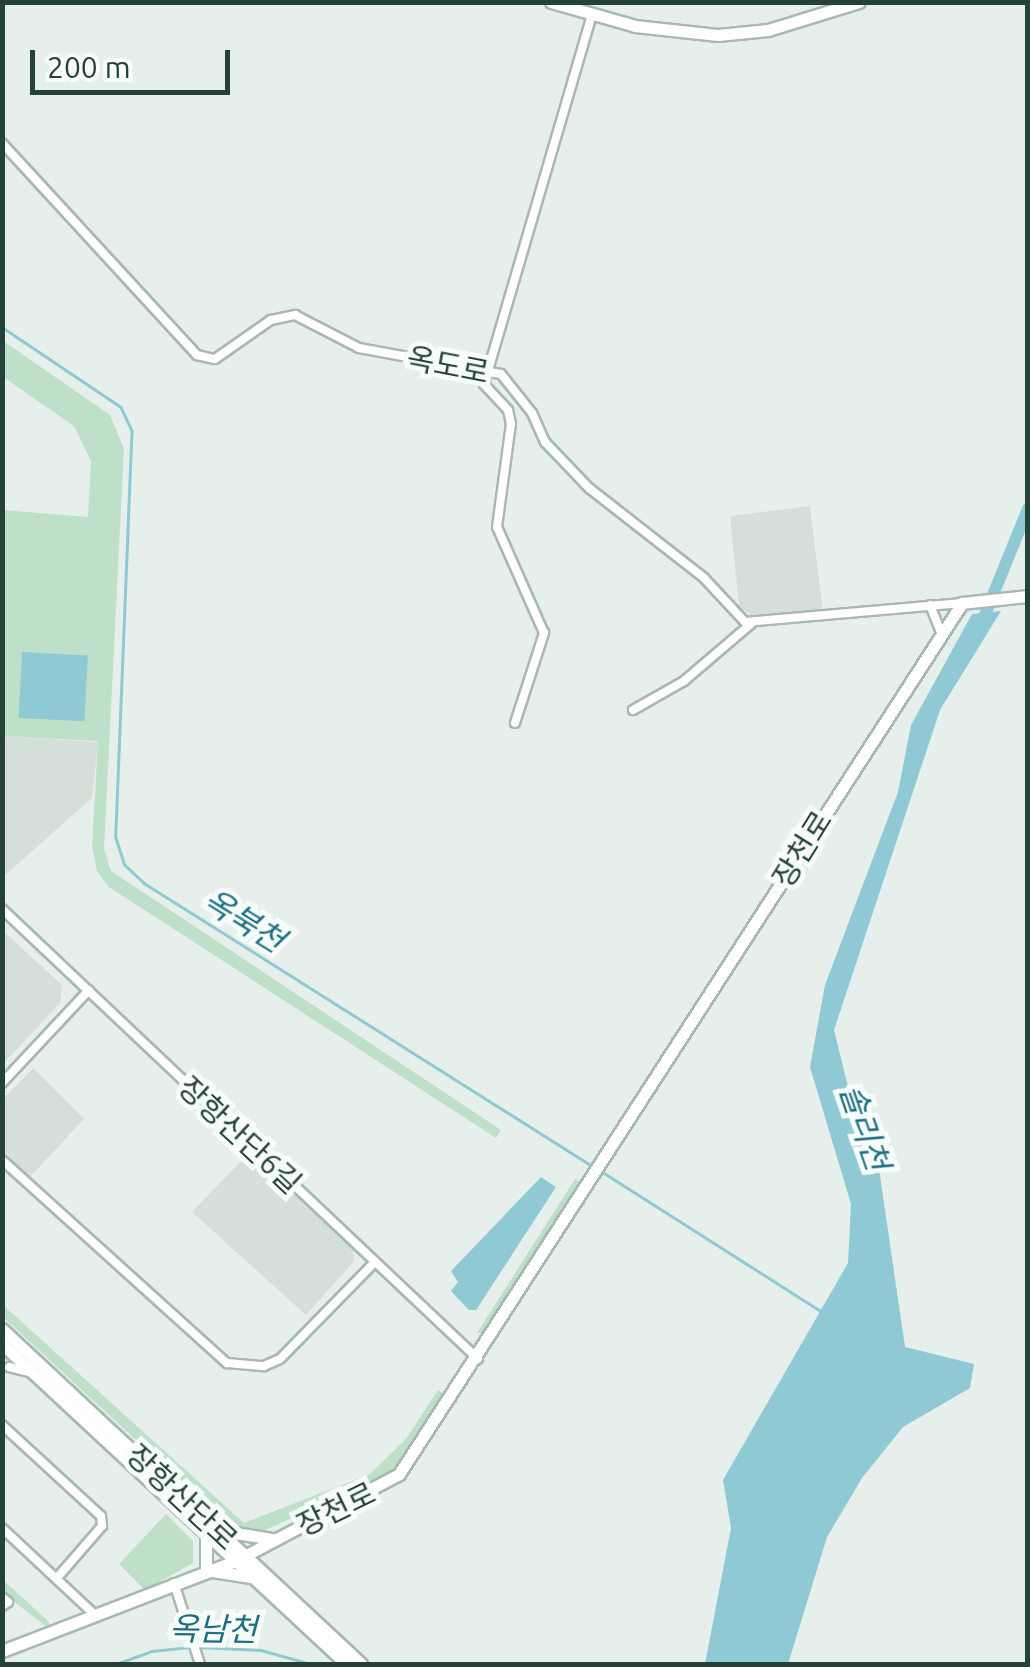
<!DOCTYPE html>
<html>
<head>
<meta charset="utf-8">
<style>
	body { margin:0 }
	#map { position:relative; width:1030px; height:1667px; overflow:hidden; background:#e6efeb; font-family:Ubuntu,"Noto Sans KR",sans-serif }
	div>[style] { position:absolute }
	[style*='--x'] { left:calc(var(--x)*1px); top:calc(var(--y)*1px); width:calc(var(--w)*1px); rotate:calc(var(--a)*1deg) }
	.built>* { inset:0; background:#d4dfda }
	.green>* { inset:0; background:#bfe0c8 }
	.water>* { inset:0; background:#8ec9d4; transform-origin:0 0 }
	.stream>* { height:2.5px; margin:-1.25px; padding:0 1.25px; transform-origin:1.25px; border-radius:1.25px; background:#8ec9d4 }
	.river>* { height:12px; margin:-6px; padding:0 6px; transform-origin:6px; border-radius:6px; background:#8ec9d4 }
	.roads { filter:drop-shadow(2px 0 #a8b8b2) drop-shadow(-2px 0 #a8b8b2) drop-shadow(0 2px #a8b8b2) drop-shadow(0 -2px #a8b8b2) }
	.street>* { height:8px; margin:-4px; padding:0 4px; transform-origin:4px; border-radius:4px; background:#fff }
	.secondary>* { height:11px; margin:-5.5px; padding:0 5.5px; transform-origin:5.5px; border-radius:5.5px; background:#fff }
	span { translate:-50% -50%; white-space:nowrap; text-align:center; line-height:1.15; -webkit-text-stroke:10px #f7fbf9; paint-order:stroke }
	.street-label { font-size:30px; color:#24423a }
	.water-label { font-size:32px; color:#1c6f80; font-style:italic }
	.frame { position:absolute; inset:0; border:5px solid #24423a; pointer-events:none }
	.scale { position:absolute; left:30px; top:50px; width:200px; height:45px; box-sizing:border-box; border:5px solid #24423a; border-top:0; padding-left:12px; font-size:30px; line-height:35px; white-space:nowrap; color:#24423a; -webkit-text-stroke:8px #f7fbf9; paint-order:stroke }
</style>
</head>
<body>
<div id="map">
	<div class="built">
		<div style="clip-path:polygon(810px 506px,823px 612px,756px 619px,739px 606px,730px 516px)"></div>
		<div style="clip-path:polygon(3px 736px,98px 742px,92px 798px,3px 877px)"></div>
		<div style="clip-path:polygon(2px 930px,62px 985px,60px 1003px,3px 1064px)"></div>
		<div style="clip-path:polygon(33px 1068px,84px 1119px,29px 1178px,3px 1153px,2px 1100px)"></div>
		<div style="clip-path:polygon(250px 1152px,353px 1250px,354px 1261px,306px 1315px,192px 1212px)"></div>
	</div>
	<div class="green">
		<div style="clip-path:polygon(2px 340px,110px 415px,124px 449px,104px 849px,111px 871px,501px 1130px,496px 1138px,109px 887px,97px 871px,92px 846px,98px 741px,3px 736px,3px 510px,88px 517px,91px 461px,74px 426px,3px 377px)"></div>
		<div style="clip-path:polygon(575px 1179px,583px 1184px,486px 1333px,477px 1333px)"></div>
		<div style="clip-path:polygon(2px 1304px,244px 1523px,370px 1474px,406px 1439px,438px 1390px,446px 1395px,391px 1473px,263px 1531px,231px 1528px,3px 1317px)"></div>
		<div style="clip-path:polygon(166px 1514px,193px 1541px,193px 1563px,145px 1590px,119px 1564px)"></div>
		<div style="clip-path:polygon(2px 1579px,49px 1622px,48px 1628px,3px 1593px)"></div>
	</div>
	<div class="water">
		<div style="clip-path:polygon(1001px 611px,940px 710px,834px 1030px,860px 1136px,879px 1169px,905px 1347px,974px 1364px,970px 1388px,903px 1427px,862px 1478px,827px 1537px,788px 1664px,705px 1664px,731px 1528px,723px 1480px,848px 1263px,851px 1204px,810px 1067px,825px 985px,898px 792px,911px 725px,972px 614px)"></div>
		<div style="left:22px;top:652px;width:66px;height:66px;rotate:3deg"></div>
		<div style="clip-path:polygon(541px 1177px,556px 1187px,476px 1310px,469px 1310px,451px 1291px,458px 1282px,451px 1271px)"></div>
	</div>
	<div class="stream">
		<div style="--x:2;--y:327;--w:143;--a:33.9"></div>
		<div style="--x:121;--y:407;--w:26;--a:65"></div>
		<div style="--x:132;--y:431;--w:407;--a:92.3"></div>
		<div style="--x:116;--y:838;--w:28;--a:72"></div>
		<div style="--x:125;--y:865;--w:26;--a:43"></div>
		<div style="--x:144;--y:883;--w:532;--a:32.26"></div>
		<div style="--x:601;--y:1171;--w:262;--a:32.5"></div>
		<div style="--x:199;--y:1647;--w:62;--a:2.8"></div>
		<div style="--x:261;--y:1650;--w:52;--a:15.6"></div>
		<div style="--x:116;--y:1664;--w:38;--a:-20"></div>
		<div style="--x:152;--y:1651;--w:39;--a:-6"></div>
	</div>
	<div class="river">
		<div style="--x:980;--y:627;--w:127;--a:-67.9"></div>
	</div>
	<div class="roads">
		<div class="street">
			<div style="--x:2;--y:143;--w:288;--a:47.4"></div>
			<div style="--x:197;--y:355;--w:18;--a:13"></div>
			<div style="--x:215;--y:359;--w:68;--a:-34.9"></div>
			<div style="--x:271;--y:320;--w:25;--a:-12"></div>
			<div style="--x:295;--y:315;--w:72;--a:27.3"></div>
			<div style="--x:359;--y:348;--w:144;--a:10.4"></div>
			<div style="--x:501;--y:374;--w:50;--a:51.5"></div>
			<div style="--x:532;--y:413;--w:32;--a:66"></div>
			<div style="--x:545;--y:442;--w:64;--a:46.3"></div>
			<div style="--x:589;--y:488;--w:146;--a:38"></div>
			<div style="--x:704;--y:578;--w:60;--a:47"></div>
			<div style="--x:745;--y:622;--w:218;--a:-5"></div>
			<div style="--x:930;--y:605;--w:29;--a:68"></div>
			<div style="--x:633;--y:710;--w:59;--a:-29.6"></div>
			<div style="--x:684;--y:681;--w:89;--a:-40.5"></div>
			<div style="--x:515;--y:723;--w:95;--a:-72.1"></div>
			<div style="--x:544;--y:633;--w:116;--a:-113.9"></div>
			<div style="--x:497;--y:527;--w:104;--a:-82.3"></div>
			<div style="--x:511;--y:424;--w:14;--a:-102"></div>
			<div style="--x:508;--y:410;--w:35;--a:-133"></div>
			<div style="--x:484;--y:384;--w:385;--a:-73.7"></div>
			<div style="--x:2;--y:909;--w:655;--a:43.39"></div>
			<div style="--x:2;--y:1083;--w:127;--a:-46.9"></div>
			<div style="--x:2;--y:1160;--w:303;--a:42.1"></div>
			<div style="--x:227;--y:1363;--w:37;--a:5"></div>
			<div style="--x:264;--y:1366;--w:17;--a:-24"></div>
			<div style="--x:280;--y:1359;--w:134;--a:-45.6"></div>
			<div style="--x:9;--y:1367;--w:21;--a:14"></div>
			<div style="--x:2;--y:1425;--w:134;--a:42.6"></div>
			<div style="--x:101;--y:1516;--w:10;--a:84"></div>
			<div style="--x:102;--y:1526;--w:69;--a:130.9"></div>
			<div style="--x:2;--y:1528;--w:129;--a:43.1"></div>
			<div style="--x:174;--y:1583;--w:85;--a:72.2"></div>
			<div style="--x:2;--y:1597;--w:8;--a:40"></div>
			<div style="--x:8;--y:1602;--w:7;--a:146"></div>
		</div>
		<div class="secondary">
			<div style="--x:551;--y:2;--w:87;--a:15.9"></div>
			<div style="--x:635;--y:26;--w:83;--a:6.2"></div>
			<div style="--x:718;--y:35;--w:50;--a:-5.7"></div>
			<div style="--x:768;--y:30;--w:95;--a:-17.1"></div>
			<div style="--x:2;--y:1329;--w:491;--a:43"></div>
			<div style="--x:2;--y:1344;--w:470;--a:42.9"></div>
			<div style="--x:223;--y:1531;--w:51;--a:9.1"></div>
			<div style="--x:206;--y:1534;--w:36;--a:90"></div>
			<div style="--x:206;--y:1570;--w:45;--a:9"></div>
			<div style="--x:2;--y:1651;--w:250;--a:-21.1"></div>
			<div style="--x:235;--y:1561;--w:186;--a:-27.9"></div>
			<div style="--x:399;--y:1474;--w:1037;--a:-57.12"></div>
			<div style="--x:962;--y:603;--w:66;--a:-6.1"></div>
		</div>
	</div>
	<div class="street-label">
		<span style="left:448px;top:365px;rotate:11deg">옥도로</span>
		<span style="left:802px;top:849px;rotate:-58deg">장천로</span>
		<span style="left:240px;top:1135px;rotate:43deg">장항산단6길</span>
		<span style="left:182px;top:1497px;rotate:43deg">장항산단로</span>
		<span style="left:336px;top:1509px;rotate:-26deg">장천로</span>
	</div>
	<div class="water-label">
		<span style="left:244px;top:920px;rotate:32deg">옥북천</span>
		<span style="left:865px;top:1127px;rotate:71deg">솔리천</span>
		<span style="left:213px;top:1629px;rotate:1deg">옥남천</span>
	</div>
	<div class="frame"></div>
	<div class="scale">200 m</div>
</div>
</body>
</html>
